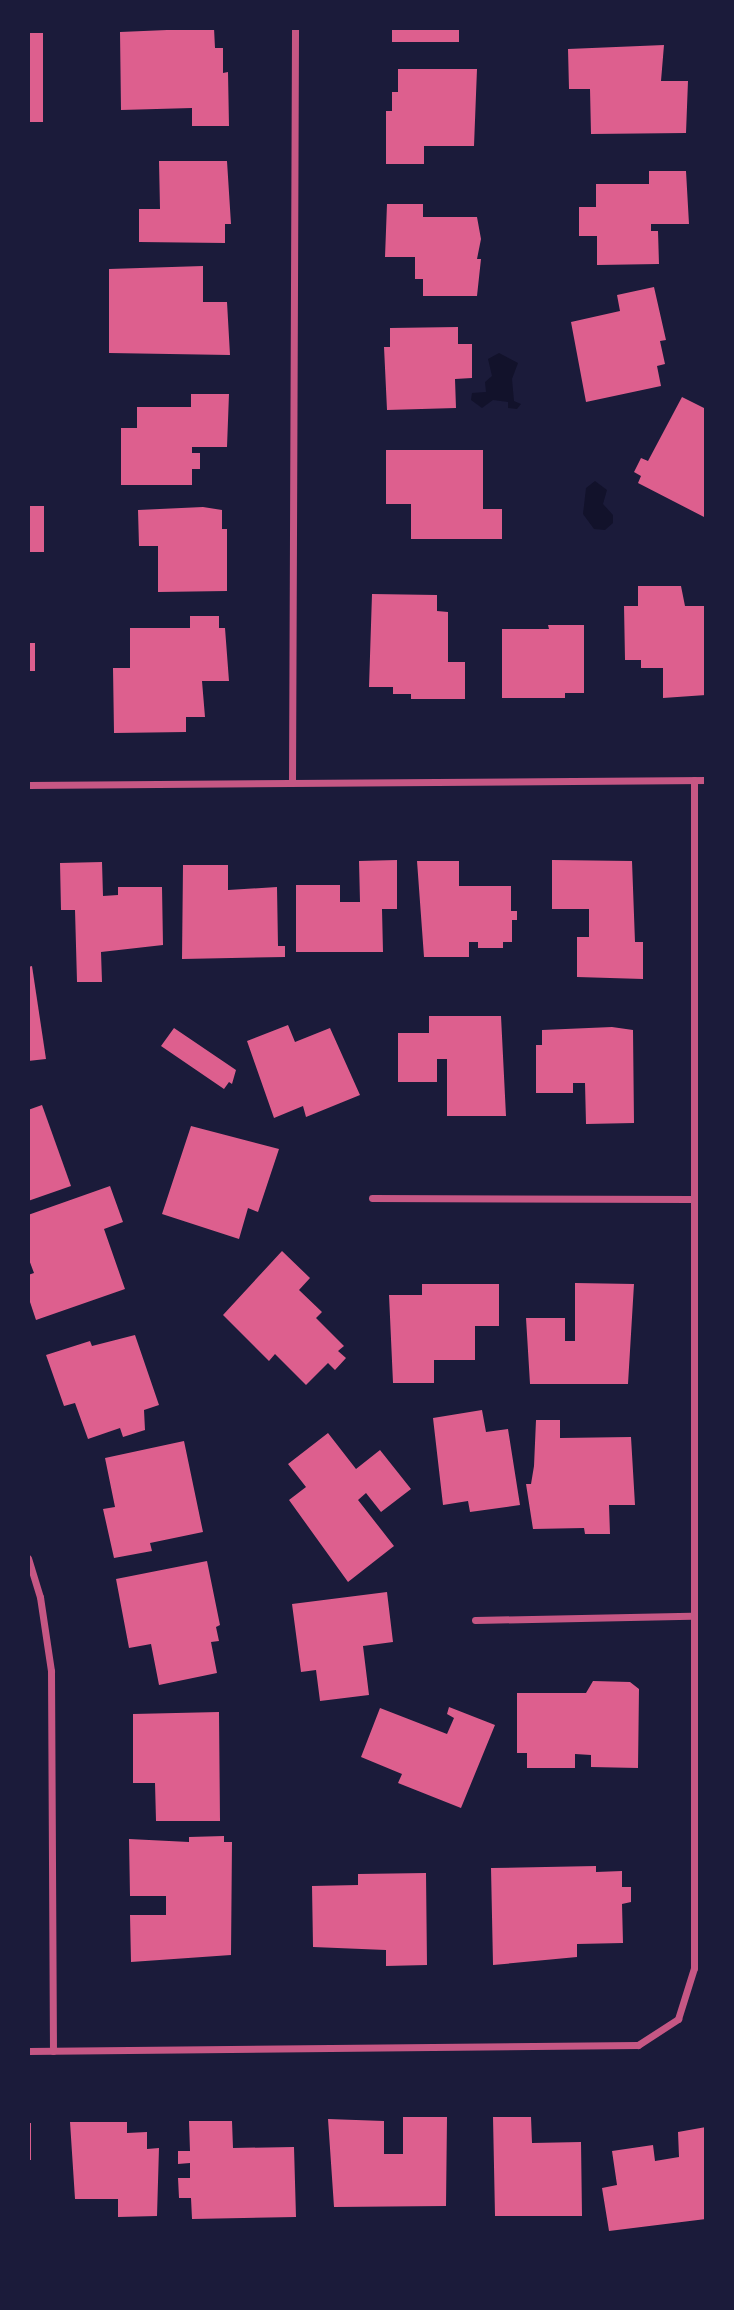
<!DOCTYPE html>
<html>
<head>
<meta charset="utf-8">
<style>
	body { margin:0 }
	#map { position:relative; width:734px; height:2310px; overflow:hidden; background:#1b1b3a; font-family:"Varela Round",sans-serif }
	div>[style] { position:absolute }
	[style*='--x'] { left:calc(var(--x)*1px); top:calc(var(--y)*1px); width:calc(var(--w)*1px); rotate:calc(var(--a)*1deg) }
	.water>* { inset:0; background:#12122b }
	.building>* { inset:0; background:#dd5f8e; transform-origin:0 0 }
	.minor>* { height:7px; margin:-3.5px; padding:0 3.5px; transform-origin:3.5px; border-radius:3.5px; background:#c65784 }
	span { translate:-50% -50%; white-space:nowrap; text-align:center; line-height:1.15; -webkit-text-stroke:5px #1b1b3a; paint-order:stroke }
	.frame { position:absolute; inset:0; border:30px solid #1b1b3a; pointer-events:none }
</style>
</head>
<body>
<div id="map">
	<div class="water">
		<div style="clip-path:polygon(499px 353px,518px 363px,512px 379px,514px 401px,521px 404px,517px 409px,508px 408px,508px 402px,493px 400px,482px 408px,471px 400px,472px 393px,486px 392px,485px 382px,492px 376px,488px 359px)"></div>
		<div style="clip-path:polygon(595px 481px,607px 490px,603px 504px,613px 515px,613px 523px,605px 530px,594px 529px,583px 514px,586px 488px)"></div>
	</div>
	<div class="building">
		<div style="clip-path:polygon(214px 28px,215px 48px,223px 48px,223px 73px,228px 72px,229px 126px,192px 126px,192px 108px,121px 110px,120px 32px)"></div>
		<div style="left:392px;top:28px;width:67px;height:14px"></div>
		<div style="left:28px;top:33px;width:15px;height:89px"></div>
		<div style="clip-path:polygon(664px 45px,661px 81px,688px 81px,686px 133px,591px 134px,590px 89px,569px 89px,568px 49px)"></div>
		<div style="clip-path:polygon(398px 69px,477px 69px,474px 146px,424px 146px,424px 164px,386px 164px,386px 111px,392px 111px,392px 92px,398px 92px)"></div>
		<div style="clip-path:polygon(159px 161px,227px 161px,231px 224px,225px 224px,225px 243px,139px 242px,139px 209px,160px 209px)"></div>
		<div style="clip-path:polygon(649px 171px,686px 171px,689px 224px,651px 224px,651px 231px,658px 231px,659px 264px,597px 265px,597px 236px,579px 236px,579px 207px,596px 207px,596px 184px,649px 184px)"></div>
		<div style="clip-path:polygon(387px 204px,423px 204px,423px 217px,477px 217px,481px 239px,477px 259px,481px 259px,477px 296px,423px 296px,423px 279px,415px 279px,415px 257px,385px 257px)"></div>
		<div style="clip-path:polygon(203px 266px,203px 302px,227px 302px,230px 355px,109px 353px,109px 269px)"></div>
		<div style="clip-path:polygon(654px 287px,666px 340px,660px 341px,665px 364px,657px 366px,661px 386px,586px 402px,571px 322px,620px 311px,617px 295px)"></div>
		<div style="clip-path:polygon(458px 327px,458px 344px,472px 344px,472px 378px,455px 379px,456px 408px,387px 410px,384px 347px,390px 347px,390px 328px)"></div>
		<div style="clip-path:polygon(191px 394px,229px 394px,227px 447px,192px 447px,192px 453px,200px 453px,200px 469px,192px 469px,192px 485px,121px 485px,121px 428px,137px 428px,137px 407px,191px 407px)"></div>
		<div style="clip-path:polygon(682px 397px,706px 409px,706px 518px,638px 483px,641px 476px,634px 472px,641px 458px,648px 461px)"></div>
		<div style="clip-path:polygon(386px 450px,483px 450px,483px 509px,502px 509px,502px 539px,411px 539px,411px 504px,386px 504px)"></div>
		<div style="left:28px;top:506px;width:16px;height:46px"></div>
		<div style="clip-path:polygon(203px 507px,222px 510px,222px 529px,227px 529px,227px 591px,158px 592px,158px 546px,139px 546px,138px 510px)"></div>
		<div style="clip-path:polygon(638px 586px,681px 586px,685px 606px,704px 606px,706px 695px,663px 698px,663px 668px,641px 668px,641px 660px,625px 660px,624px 606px,638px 606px)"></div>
		<div style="clip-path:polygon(372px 594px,437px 595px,437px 611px,448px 612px,448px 662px,465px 662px,465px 699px,411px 699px,411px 694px,393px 694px,393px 687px,369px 687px)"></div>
		<div style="clip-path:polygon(190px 616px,219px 616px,219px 628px,225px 628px,229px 681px,202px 681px,205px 717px,186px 717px,186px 732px,114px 733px,113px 668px,130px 668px,130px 628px,190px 628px)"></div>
		<div style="clip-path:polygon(548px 625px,584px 625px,584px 693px,565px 693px,565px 698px,502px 698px,502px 629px,549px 629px)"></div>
		<div style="left:35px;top:643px;width:28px;height:7px;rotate:90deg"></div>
		<div style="clip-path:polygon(397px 860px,397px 909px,382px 909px,383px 952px,296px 952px,296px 885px,340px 885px,340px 902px,360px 902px,359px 861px)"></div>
		<div style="clip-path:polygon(552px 860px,632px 861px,635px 942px,643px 942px,643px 979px,577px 977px,577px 937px,589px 937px,589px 909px,552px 909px)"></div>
		<div style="clip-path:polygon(417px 861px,459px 861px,459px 886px,511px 886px,511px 911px,517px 911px,517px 920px,512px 920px,512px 942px,503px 942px,503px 948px,478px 948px,478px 942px,469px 942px,469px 957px,424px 957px)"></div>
		<div style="clip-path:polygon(102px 862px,103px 896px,118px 895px,118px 887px,162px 887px,163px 945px,101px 952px,102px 982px,77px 982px,75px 910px,61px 910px,60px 863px)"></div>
		<div style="clip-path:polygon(183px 865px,228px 865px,228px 890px,277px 887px,278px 946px,285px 946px,285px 957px,182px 959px)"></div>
		<div style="clip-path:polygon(32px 966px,46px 1059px,28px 1061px,28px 967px)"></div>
		<div style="clip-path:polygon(429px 1016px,501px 1016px,506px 1116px,447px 1116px,447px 1059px,437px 1059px,437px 1082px,398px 1082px,398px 1033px,429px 1033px)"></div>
		<div style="clip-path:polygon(288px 1025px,295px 1042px,330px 1028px,360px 1095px,306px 1117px,303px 1106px,274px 1118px,247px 1041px)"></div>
		<div style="clip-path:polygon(612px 1027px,633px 1030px,634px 1123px,586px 1124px,585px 1083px,573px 1083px,573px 1093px,536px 1093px,536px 1045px,542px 1045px,542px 1030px)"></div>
		<div style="clip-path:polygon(174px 1028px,236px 1070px,232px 1084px,229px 1082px,224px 1089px,161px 1046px)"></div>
		<div style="clip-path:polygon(42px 1105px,71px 1186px,28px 1201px,28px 1110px)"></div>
		<div style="clip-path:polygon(191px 1126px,279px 1149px,258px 1212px,248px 1208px,239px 1239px,162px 1214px)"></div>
		<div style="clip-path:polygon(110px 1186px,123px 1222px,104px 1229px,125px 1289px,36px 1320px,28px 1296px,28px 1275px,34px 1273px,28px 1257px,28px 1215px)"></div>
		<div style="clip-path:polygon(282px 1251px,310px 1278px,299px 1290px,322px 1312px,316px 1318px,344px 1346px,338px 1351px,346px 1358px,335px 1370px,328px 1363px,306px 1385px,275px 1354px,269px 1361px,223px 1315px)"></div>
		<div style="clip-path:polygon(575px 1283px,634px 1284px,628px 1384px,530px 1384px,526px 1318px,565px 1318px,565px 1341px,575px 1341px)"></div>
		<div style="clip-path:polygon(422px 1284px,499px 1284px,499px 1326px,475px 1326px,475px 1360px,434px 1360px,434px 1383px,393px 1383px,389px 1295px,422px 1295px)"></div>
		<div style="clip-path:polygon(135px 1335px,159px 1405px,144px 1410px,145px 1430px,123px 1437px,120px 1428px,88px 1439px,75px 1403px,64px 1406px,46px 1355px,90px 1341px,92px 1346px)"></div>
		<div style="clip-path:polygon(482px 1410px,486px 1432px,508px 1429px,520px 1505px,470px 1512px,468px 1501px,443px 1505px,433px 1418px)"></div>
		<div style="clip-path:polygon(536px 1420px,560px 1420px,560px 1438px,631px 1437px,635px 1505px,609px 1505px,610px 1534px,585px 1534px,584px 1528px,533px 1529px,526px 1484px,531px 1484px,534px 1466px)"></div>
		<div style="clip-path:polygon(328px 1433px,356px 1469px,380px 1450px,411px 1489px,381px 1512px,366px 1493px,358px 1500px,394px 1546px,348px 1582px,289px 1500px,306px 1487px,288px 1464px)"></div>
		<div style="clip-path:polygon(184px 1441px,203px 1532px,150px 1543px,152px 1551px,114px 1558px,103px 1509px,115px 1507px,105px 1458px)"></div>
		<div style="clip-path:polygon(207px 1561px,220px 1625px,216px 1627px,219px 1641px,211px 1642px,217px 1673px,159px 1685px,151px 1644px,129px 1648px,116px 1579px)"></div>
		<div style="clip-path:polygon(387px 1592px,393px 1642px,363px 1646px,369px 1695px,320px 1701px,316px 1670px,301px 1672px,292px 1604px)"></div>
		<div style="clip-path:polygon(593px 1681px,630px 1682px,639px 1689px,638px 1768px,591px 1767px,591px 1755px,575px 1754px,575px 1768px,527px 1768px,527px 1753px,517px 1753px,517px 1693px,586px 1693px)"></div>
		<div style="clip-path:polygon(449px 1707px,495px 1725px,461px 1808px,398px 1783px,402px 1774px,361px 1757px,380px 1708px,447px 1734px,454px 1718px,447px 1714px)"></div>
		<div style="clip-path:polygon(219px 1712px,220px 1821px,156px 1821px,155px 1783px,133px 1783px,133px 1714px)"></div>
		<div style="clip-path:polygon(224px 1836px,224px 1842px,232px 1842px,231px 1955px,131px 1962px,130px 1915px,166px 1915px,166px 1896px,130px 1896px,129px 1839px,189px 1842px,189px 1837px)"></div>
		<div style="clip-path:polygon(596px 1866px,596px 1872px,622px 1871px,622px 1887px,631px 1887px,631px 1902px,622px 1904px,623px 1943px,577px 1944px,577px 1957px,493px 1965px,491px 1868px)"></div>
		<div style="clip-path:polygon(426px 1873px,427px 1965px,386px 1966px,386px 1950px,313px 1947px,312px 1886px,358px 1885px,358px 1874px)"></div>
		<div style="clip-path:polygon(403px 2117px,447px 2117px,446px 2206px,334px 2207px,328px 2119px,384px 2121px,384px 2154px,403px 2154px)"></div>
		<div style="clip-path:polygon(493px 2117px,531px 2117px,532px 2143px,581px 2142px,582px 2216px,495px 2216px)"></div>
		<div style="clip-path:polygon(189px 2121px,232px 2121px,233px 2148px,294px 2147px,296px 2217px,192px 2219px,191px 2198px,179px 2198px,178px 2178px,190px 2178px,190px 2163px,178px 2164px,178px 2151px,190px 2151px)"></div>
		<div style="clip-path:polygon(70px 2122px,127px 2122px,127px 2133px,147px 2132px,147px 2149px,159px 2148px,157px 2216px,118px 2217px,118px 2199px,75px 2199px)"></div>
		<div style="left:28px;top:2123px;width:3px;height:37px"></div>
		<div style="clip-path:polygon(706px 2127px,706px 2219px,609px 2231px,602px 2188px,617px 2185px,612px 2151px,653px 2145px,655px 2161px,679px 2157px,678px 2132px)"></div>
	</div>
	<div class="minor">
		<div style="--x:292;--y:783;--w:755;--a:-89.77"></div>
		<div style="--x:28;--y:785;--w:678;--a:-0.42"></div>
		<div style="--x:372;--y:1198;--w:319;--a:0.2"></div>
		<div style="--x:28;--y:1558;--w:41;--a:72.9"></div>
		<div style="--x:40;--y:1597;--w:75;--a:81.5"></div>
		<div style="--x:51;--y:1671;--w:380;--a:89.7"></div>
		<div style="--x:475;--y:1620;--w:216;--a:-1.1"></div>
		<div style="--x:28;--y:2051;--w:610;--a:-0.56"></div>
		<div style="--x:638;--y:2045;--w:48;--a:-33"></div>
		<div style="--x:678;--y:2019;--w:53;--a:-72.6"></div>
		<div style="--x:694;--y:1968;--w:1188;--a:-90"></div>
	</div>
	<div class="frame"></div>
</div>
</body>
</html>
